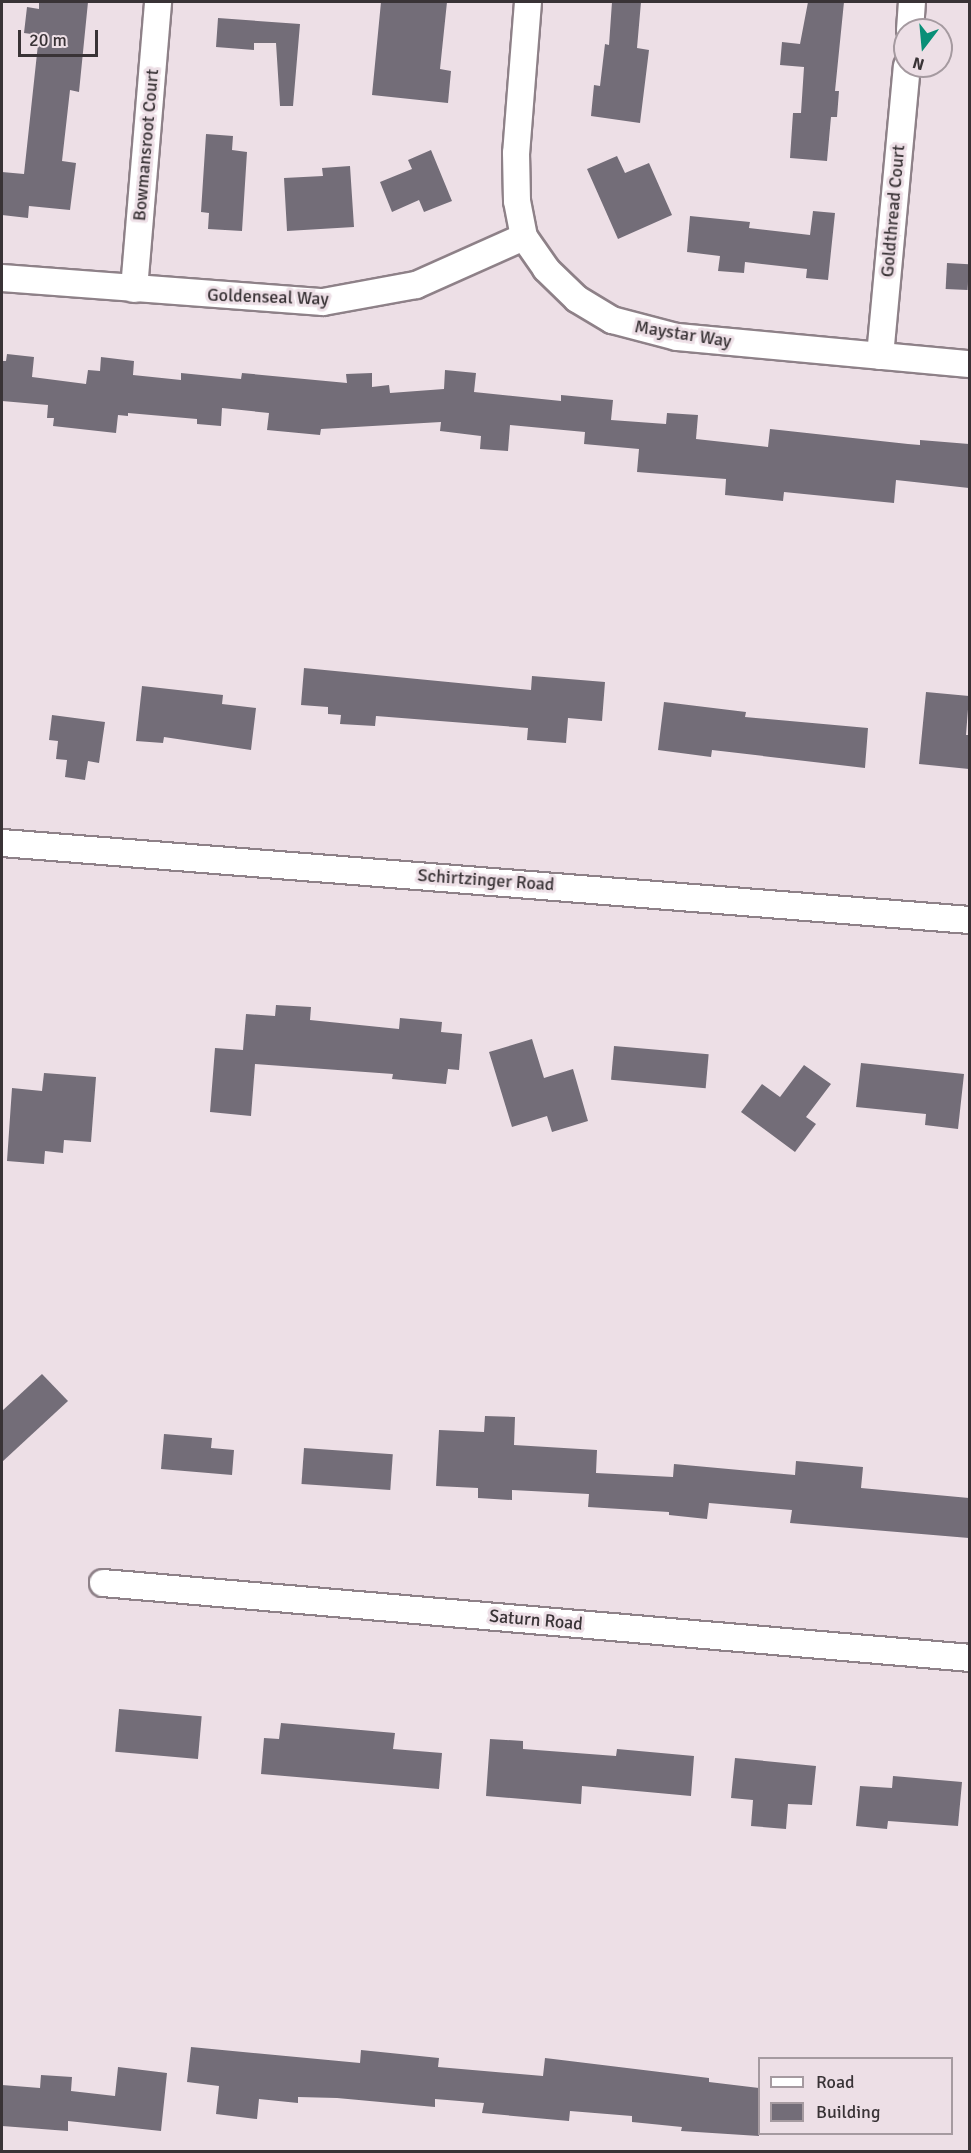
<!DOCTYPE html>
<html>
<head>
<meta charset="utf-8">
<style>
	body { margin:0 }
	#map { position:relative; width:971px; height:2153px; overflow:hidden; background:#eddfe6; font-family:Signika,sans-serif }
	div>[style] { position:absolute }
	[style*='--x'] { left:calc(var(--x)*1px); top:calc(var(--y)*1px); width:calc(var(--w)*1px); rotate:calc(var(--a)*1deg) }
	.building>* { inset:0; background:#736d78; transform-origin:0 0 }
	.roads { filter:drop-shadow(2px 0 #8e8188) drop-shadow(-2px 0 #8e8188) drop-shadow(0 2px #8e8188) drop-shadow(0 -2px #8e8188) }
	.minor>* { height:26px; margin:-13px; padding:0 13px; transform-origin:13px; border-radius:13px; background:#fff }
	span { translate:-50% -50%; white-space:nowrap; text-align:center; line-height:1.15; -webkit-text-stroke:6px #eddfe6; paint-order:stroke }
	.street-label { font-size:18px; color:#393336 }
	.frame { position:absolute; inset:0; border:3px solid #393336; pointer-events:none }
	.legend { position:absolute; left:758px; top:2057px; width:195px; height:78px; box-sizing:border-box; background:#eddfe6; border:2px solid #a59aa0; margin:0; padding:8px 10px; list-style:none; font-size:18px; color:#393336 }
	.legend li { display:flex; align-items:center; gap:12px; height:30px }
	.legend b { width:30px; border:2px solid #a59aa0 }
	.north { position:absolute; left:893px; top:18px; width:60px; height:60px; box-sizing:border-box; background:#eddfe6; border:2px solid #a59aa0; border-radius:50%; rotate:196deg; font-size:16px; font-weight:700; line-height:24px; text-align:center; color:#393336 }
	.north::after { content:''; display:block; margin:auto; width:21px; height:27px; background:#098f77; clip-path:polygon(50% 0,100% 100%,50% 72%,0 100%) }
	.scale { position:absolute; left:18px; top:30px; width:80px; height:27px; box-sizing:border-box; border:3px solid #393336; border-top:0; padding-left:8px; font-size:18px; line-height:21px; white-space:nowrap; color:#393336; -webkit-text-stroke:4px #eddfe6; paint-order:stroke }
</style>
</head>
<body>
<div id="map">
	<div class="building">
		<div style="clip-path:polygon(39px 2px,88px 2px,79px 92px,70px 90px,62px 161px,76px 163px,70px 210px,29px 206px,28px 218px,2px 215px,2px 172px,24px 174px,39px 35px,24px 33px,27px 7px,39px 9px)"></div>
		<div style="clip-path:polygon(381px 2px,447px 2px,440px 69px,451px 71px,448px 103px,372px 95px)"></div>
		<div style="clip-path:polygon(612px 2px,641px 2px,637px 48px,649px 50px,640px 123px,591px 116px,594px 85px,600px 86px,605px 44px,609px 45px)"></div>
		<div style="clip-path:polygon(808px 2px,844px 2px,835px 91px,839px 91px,837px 117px,831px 117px,827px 161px,790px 158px,793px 113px,801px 113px,804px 67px,780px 65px,782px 42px,800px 44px)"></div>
		<div style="clip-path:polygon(218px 18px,300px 24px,293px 106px,280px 106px,276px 43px,254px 43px,254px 50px,216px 47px)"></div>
		<div style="clip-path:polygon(206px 134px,233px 136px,232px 150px,247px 152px,242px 231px,208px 229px,209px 213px,201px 212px)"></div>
		<div style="clip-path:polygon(431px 150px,452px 201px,424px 212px,419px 200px,392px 212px,380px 182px,412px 169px,408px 160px)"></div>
		<div style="clip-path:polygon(617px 156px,625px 173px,649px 163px,672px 215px,618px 239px,587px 169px)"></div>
		<div style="clip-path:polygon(350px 166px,354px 227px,287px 231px,284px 178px,323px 176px,322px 168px)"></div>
		<div style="clip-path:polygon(813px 211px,835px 213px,828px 280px,806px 278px,807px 269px,745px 262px,744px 273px,718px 271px,720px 256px,687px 252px,690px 216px,750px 222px,749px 228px,810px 235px)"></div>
		<div style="left:947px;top:263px;width:22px;height:26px;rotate:3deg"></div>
		<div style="clip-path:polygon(7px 354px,34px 357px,32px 377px,86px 384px,88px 370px,100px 371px,101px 357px,134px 361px,133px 375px,181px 380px,181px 373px,241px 379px,242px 373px,347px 383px,346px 374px,372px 373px,372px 387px,389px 385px,390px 393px,444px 389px,445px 370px,476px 373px,474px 392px,561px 401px,561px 395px,613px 400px,611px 420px,666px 424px,667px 413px,698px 415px,696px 439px,768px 447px,770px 429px,908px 444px,920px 445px,920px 440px,969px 444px,969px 488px,896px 480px,894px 503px,784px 492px,783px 501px,725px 495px,726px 479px,637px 472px,639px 449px,584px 444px,585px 432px,510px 425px,508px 451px,480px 449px,481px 436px,440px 431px,441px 422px,321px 429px,320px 435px,267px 430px,269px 413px,222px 408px,221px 426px,197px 424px,197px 419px,128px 413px,128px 416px,118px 415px,116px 433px,53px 426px,54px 418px,47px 418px,48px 405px,2px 401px,2px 361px,6px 361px)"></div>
		<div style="clip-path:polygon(304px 668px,531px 690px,532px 676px,605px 682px,602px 721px,568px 718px,566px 743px,527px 740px,528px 728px,376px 716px,375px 726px,340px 724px,341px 715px,328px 714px,328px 707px,301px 705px)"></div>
		<div style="clip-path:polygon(142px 686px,223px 695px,222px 704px,256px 708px,251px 750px,164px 737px,163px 743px,136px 741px)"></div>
		<div style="clip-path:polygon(926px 692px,969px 696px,966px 735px,969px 735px,969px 769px,919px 764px)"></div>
		<div style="clip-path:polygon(664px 702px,746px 712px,745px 717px,868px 728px,865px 768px,712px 750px,711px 757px,658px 750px)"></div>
		<div style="clip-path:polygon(52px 715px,105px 722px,99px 763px,88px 761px,85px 780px,65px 777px,67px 760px,56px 759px,58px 741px,49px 740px)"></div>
		<div style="clip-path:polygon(276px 1005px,311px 1007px,310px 1020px,399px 1029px,400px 1018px,442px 1022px,441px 1032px,462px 1034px,459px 1070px,448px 1069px,446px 1084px,392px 1079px,393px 1074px,255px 1064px,251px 1116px,210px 1112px,215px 1048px,243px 1050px,246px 1014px,275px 1016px)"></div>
		<div style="clip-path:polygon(532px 1039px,544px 1078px,573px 1069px,588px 1121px,552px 1132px,547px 1116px,512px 1127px,489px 1052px)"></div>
		<div style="left:614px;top:1046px;width:95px;height:34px;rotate:5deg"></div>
		<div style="clip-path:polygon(861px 1063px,964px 1074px,958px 1129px,925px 1125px,926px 1114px,856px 1107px)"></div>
		<div style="clip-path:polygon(804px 1065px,831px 1084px,806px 1117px,816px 1124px,795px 1152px,741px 1112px,762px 1084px,780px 1097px)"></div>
		<div style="clip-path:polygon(44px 1073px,96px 1077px,91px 1142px,64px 1140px,63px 1153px,45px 1151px,44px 1164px,7px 1161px,12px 1088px,42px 1091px)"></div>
		<div style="clip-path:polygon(42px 1374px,68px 1401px,2px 1462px,2px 1411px)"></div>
		<div style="clip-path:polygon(485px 1416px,515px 1417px,514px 1445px,597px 1450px,596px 1473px,673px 1477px,674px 1464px,795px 1475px,796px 1461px,863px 1467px,861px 1488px,969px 1498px,969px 1538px,790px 1523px,792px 1510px,709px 1503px,707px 1519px,669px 1515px,669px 1512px,588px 1507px,589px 1494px,512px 1490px,512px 1500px,478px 1498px,478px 1488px,436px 1486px,439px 1430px,484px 1432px)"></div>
		<div style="clip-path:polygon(164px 1434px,212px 1438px,211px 1448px,234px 1450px,232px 1475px,161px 1469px)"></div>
		<div style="left:304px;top:1448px;width:89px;height:36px;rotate:4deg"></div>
		<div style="left:119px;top:1709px;width:83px;height:43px;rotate:5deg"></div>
		<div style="clip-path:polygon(281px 1723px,395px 1733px,393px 1749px,442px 1753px,439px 1789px,261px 1774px,264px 1738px,279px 1739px)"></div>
		<div style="clip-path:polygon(490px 1739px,523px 1741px,523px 1749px,616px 1756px,617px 1749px,694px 1756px,691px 1796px,582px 1786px,581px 1804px,486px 1796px)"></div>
		<div style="clip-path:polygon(735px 1758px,816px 1766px,812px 1805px,788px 1804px,786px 1829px,751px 1826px,753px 1800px,731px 1798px)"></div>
		<div style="clip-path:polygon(893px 1776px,962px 1782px,958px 1826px,888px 1821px,887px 1829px,856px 1826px,860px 1786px,892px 1788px)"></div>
		<div style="clip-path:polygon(191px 2047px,360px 2063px,361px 2050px,439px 2058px,438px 2067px,543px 2076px,545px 2058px,709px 2078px,709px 2082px,759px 2088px,759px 2136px,681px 2131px,682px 2127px,632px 2122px,632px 2116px,570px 2111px,569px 2121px,482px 2113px,484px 2103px,435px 2099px,435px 2107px,337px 2098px,298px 2097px,298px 2103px,259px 2099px,257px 2119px,216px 2114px,219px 2086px,187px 2082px)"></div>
		<div style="clip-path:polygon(118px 2067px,167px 2073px,161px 2131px,68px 2121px,68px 2131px,2px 2126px,2px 2085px,40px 2088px,41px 2075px,72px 2077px,71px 2091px,115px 2096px)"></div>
	</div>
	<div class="roads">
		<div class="minor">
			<div style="--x:528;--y:2;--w:151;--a:94.5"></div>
			<div style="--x:516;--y:153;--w:48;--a:88.8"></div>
			<div style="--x:517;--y:201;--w:37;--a:79"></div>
			<div style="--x:524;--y:237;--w:39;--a:55"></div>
			<div style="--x:546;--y:269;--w:43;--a:44.1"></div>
			<div style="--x:577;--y:299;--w:41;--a:31"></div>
			<div style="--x:612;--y:320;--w:67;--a:14.7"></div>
			<div style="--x:677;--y:337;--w:294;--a:5.3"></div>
			<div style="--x:910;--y:30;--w:28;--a:-86"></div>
			<div style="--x:2;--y:278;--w:322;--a:4.3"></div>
			<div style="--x:323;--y:302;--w:95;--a:-10.4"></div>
			<div style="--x:416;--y:285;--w:118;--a:-24"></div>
			<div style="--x:134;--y:289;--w:288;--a:-85.2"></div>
			<div style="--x:880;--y:356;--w:291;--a:-84.7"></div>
			<div style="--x:2;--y:843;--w:971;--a:4.55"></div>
			<div style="--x:103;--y:1583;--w:870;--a:4.94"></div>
		</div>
	</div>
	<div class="street-label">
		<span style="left:146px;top:145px;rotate:-85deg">Bowmansroot Court</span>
		<span style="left:893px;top:211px;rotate:-85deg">Goldthread Court</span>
		<span style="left:268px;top:297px;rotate:2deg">Goldenseal Way</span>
		<span style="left:683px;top:334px;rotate:9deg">Maystar Way</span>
		<span style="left:486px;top:880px;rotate:4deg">Schirtzinger Road</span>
		<span style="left:536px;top:1620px;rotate:5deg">Saturn Road</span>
	</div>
	<div class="frame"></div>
	<ul class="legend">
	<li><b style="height:8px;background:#fff"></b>Road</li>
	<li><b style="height:16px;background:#736d78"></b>Building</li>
	</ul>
	<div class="north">N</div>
	<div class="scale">20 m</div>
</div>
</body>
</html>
